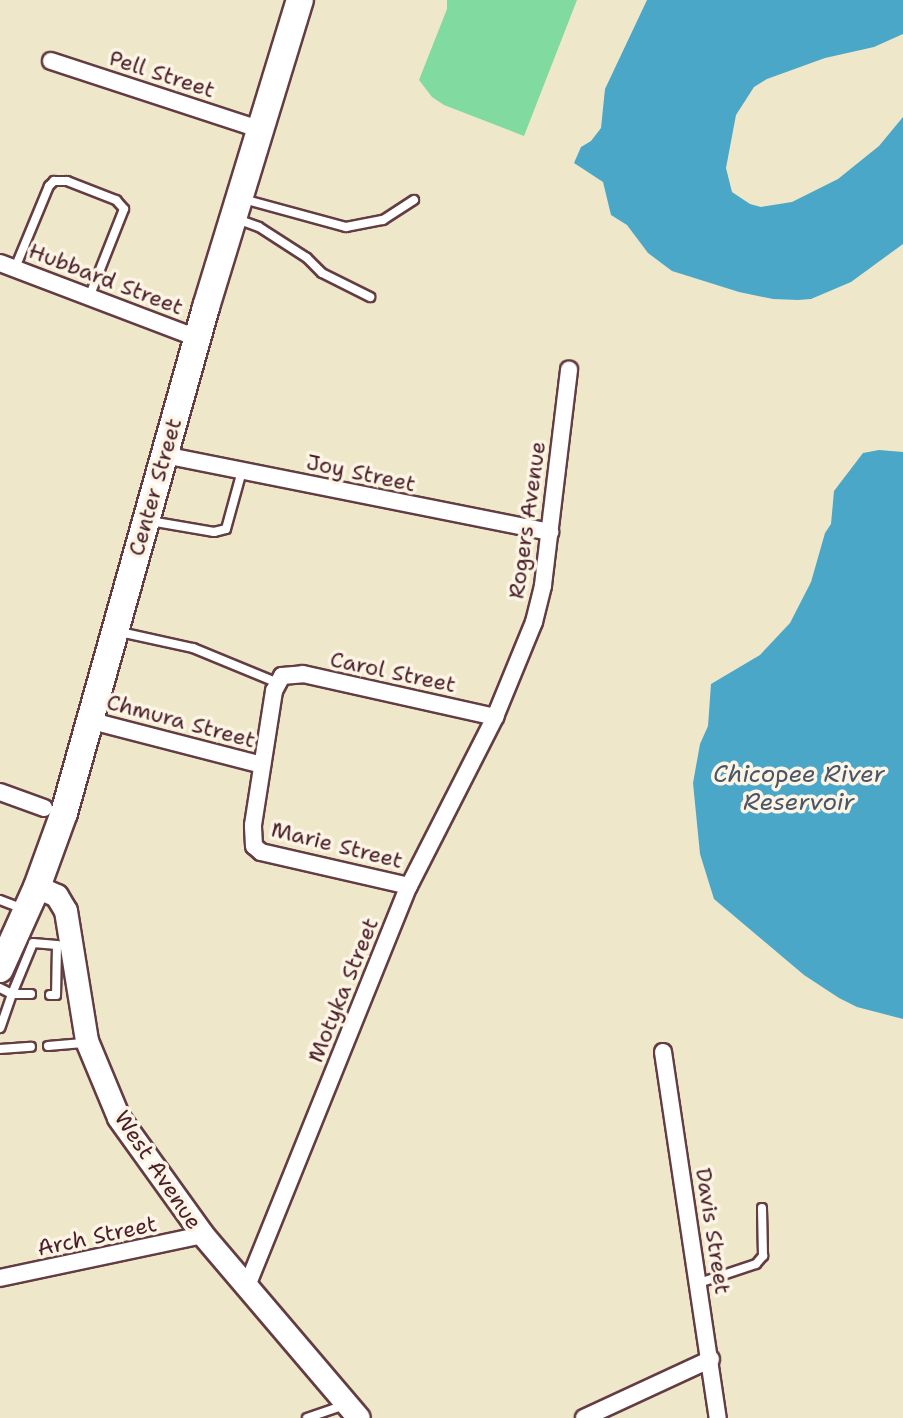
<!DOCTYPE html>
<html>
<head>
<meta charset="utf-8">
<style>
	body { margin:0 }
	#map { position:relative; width:903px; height:1418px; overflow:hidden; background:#efe7c9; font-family:"Shantell Sans",sans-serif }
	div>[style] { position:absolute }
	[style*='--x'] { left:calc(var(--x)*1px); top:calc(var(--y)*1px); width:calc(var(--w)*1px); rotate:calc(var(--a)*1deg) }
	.green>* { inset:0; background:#81da9f }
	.water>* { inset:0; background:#4aa7c8 }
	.roads { filter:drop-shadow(2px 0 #633d43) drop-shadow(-2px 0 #633d43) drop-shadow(0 2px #633d43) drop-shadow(0 -2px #633d43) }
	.lane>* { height:8px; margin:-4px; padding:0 4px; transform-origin:4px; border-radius:4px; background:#fff }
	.street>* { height:16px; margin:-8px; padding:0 8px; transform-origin:8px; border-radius:8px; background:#fff }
	.secondary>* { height:22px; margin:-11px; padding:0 11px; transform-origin:11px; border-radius:11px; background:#fff }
	.primary>* { height:26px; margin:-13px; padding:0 13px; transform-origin:13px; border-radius:13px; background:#fff }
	span { translate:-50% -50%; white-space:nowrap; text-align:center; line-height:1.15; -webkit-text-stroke:7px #fcf5e5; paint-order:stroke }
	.street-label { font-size:22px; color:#4a1f2b }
	.water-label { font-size:24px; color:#4a556a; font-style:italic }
</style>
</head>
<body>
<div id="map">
	<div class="green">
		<div style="clip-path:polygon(447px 0,577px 0,524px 136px,444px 105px,432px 97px,419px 80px,447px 9px)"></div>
	</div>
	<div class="water">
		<div style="clip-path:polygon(647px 0,903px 0,903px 34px,874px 47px,825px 58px,767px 79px,754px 87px,736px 115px,726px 168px,732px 192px,750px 204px,761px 207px,792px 202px,838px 179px,879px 146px,903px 117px,903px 244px,851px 282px,811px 299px,798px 300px,773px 299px,739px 292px,672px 271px,648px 253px,627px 225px,611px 215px,603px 182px,574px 163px,581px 147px,591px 141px,601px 128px,605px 89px)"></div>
		<div style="clip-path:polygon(879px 450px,903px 452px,903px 1019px,857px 1007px,839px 998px,804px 975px,714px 899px,700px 854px,693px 783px,700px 744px,708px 726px,711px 684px,760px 655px,790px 623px,811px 582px,825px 533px,831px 524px,834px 491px,863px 453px)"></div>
	</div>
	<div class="roads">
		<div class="lane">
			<div style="--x:243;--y:199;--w:107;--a:15.2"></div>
			<div style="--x:346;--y:227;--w:38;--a:-11"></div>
			<div style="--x:383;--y:220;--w:37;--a:-33"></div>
			<div style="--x:237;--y:219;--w:23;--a:20"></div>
			<div style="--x:259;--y:227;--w:57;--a:32.9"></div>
			<div style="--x:307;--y:258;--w:21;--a:45"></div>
			<div style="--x:322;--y:273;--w:54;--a:26.6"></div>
			<div style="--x:15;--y:268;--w:89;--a:-67.5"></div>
			<div style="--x:49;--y:186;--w:7;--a:-45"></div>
			<div style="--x:54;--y:181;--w:13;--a:0"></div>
			<div style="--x:67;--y:181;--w:53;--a:21.2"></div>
			<div style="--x:116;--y:200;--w:12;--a:48"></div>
			<div style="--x:124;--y:209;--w:92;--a:111.6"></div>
			<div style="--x:150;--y:521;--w:65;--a:9.8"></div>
			<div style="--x:214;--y:532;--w:12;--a:-14"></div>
			<div style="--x:226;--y:529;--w:60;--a:-74.6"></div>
			<div style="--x:120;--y:632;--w:75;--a:12.4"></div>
			<div style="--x:193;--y:648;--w:92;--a:22.4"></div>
			<div style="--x:0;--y:900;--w:25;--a:21"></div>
			<div style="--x:0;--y:988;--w:13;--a:27"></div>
			<div style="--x:12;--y:994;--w:36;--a:109"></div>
			<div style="--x:31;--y:994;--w:19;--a:180"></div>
			<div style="--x:12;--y:994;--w:55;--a:-67.6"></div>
			<div style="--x:33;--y:943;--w:24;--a:5"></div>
			<div style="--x:57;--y:945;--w:50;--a:91.1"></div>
			<div style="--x:56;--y:995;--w:6;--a:180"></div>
			<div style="--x:48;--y:1046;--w:35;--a:-5"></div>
			<div style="--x:0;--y:1049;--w:31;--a:-4"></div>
			<div style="--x:699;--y:1283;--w:60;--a:-18.4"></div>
			<div style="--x:756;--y:1264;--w:11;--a:-49"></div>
			<div style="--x:763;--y:1256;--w:48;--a:-91.2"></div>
			<div style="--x:307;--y:1418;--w:39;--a:-19"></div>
		</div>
		<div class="street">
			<div style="--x:51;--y:61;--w:219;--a:18.1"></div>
			<div style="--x:0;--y:263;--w:211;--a:20.8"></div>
			<div style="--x:164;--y:455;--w:394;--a:11.3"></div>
			<div style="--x:88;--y:720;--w:180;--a:14.5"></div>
			<div style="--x:0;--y:792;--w:47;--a:20"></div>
			<div style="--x:409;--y:886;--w:152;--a:-167.1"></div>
			<div style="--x:261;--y:852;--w:9;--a:-139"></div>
			<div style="--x:254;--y:846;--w:21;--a:-93"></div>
			<div style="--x:253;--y:825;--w:136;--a:-81.1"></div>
			<div style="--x:274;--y:691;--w:17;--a:-62"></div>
			<div style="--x:282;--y:676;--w:21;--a:-5"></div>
			<div style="--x:303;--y:674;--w:197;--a:12.6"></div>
			<div style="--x:663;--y:1052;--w:370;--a:81.5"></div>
			<div style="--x:0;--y:1278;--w:208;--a:-12"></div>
			<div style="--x:247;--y:1286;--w:432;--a:-68"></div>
			<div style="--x:409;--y:886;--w:190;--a:-63"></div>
			<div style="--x:495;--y:717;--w:103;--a:-67.7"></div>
			<div style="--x:534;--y:622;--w:38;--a:-76"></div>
			<div style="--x:543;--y:585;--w:217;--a:-83.1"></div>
			<div style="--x:584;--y:1418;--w:140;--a:-24.9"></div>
		</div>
		<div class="secondary">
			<div style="--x:37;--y:887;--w:22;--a:24"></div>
			<div style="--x:57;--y:896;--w:17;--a:59"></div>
			<div style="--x:66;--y:911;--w:132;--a:80.8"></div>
			<div style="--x:87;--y:1041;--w:83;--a:67.4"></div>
			<div style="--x:119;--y:1118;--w:144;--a:54.3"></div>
			<div style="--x:203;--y:1235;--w:240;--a:49.6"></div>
		</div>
		<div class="primary">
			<div style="--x:0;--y:969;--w:90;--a:-65.7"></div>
			<div style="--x:37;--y:887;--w:79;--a:-70"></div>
			<div style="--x:64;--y:813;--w:526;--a:-74.32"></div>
			<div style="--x:206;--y:307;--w:321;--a:-73"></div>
		</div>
	</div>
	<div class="street-label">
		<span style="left:162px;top:74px;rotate:18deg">Pell Street</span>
		<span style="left:106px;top:279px;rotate:21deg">Hubbard Street</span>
		<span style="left:361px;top:473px;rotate:12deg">Joy Street</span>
		<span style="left:155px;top:487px;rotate:-74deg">Center Street</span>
		<span style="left:527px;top:520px;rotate:-82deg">Rogers Avenue</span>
		<span style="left:393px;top:672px;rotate:12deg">Carol Street</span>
		<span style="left:181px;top:721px;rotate:15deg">Chmura Street</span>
		<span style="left:337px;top:845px;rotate:14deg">Marie Street</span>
		<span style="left:343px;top:990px;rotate:-68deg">Motyka Street</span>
		<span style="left:158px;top:1170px;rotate:56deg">West Avenue</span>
		<span style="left:713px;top:1231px;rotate:81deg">Davis Street</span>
		<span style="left:97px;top:1236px;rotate:-12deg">Arch Street</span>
	</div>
	<div class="water-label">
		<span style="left:799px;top:789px">Chicopee River<br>Reservoir</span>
	</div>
</div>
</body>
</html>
